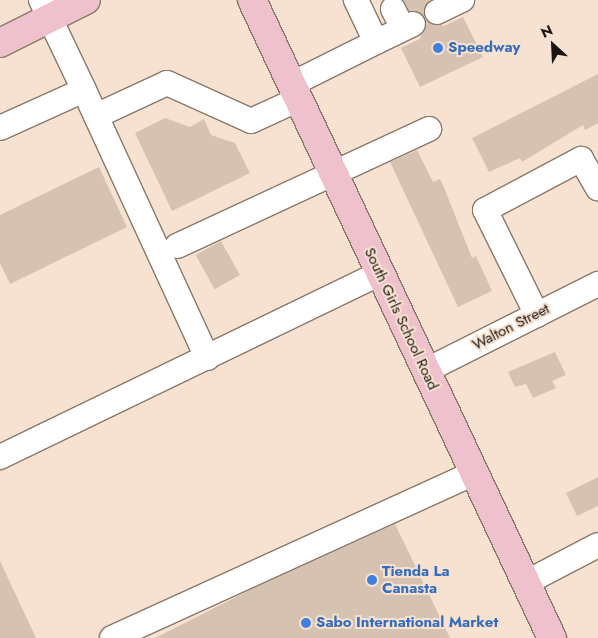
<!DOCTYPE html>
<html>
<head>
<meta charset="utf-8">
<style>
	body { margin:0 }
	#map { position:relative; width:598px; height:638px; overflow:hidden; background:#f7e2d1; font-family:Jost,sans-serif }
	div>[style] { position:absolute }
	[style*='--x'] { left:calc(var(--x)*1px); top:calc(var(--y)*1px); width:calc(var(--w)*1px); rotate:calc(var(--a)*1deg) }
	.building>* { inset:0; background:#d6c2b1; transform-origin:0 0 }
	.roads { filter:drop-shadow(1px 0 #8a7869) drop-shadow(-1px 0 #8a7869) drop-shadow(0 1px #8a7869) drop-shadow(0 -1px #8a7869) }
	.minor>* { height:24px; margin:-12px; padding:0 12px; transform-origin:12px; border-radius:12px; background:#fff }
	.major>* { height:28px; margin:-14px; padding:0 14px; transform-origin:14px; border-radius:14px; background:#efc1cc }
	.dots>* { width:14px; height:14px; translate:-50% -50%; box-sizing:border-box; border:2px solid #f7e2d1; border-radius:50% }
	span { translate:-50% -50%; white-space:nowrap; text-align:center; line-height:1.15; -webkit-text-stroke:4px #f7e2d1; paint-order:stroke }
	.shop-label { font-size:15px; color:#366cbe; font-weight:700 }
	.left { translate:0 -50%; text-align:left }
	.street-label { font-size:15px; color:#1c150f }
	.north { position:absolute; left:528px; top:20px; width:50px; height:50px; -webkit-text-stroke:4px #f7e2d1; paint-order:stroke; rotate:335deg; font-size:14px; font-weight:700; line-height:20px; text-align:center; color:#1c150f }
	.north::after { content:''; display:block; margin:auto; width:18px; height:22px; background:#1c150f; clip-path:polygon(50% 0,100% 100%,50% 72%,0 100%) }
</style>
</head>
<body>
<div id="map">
	<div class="building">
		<div style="clip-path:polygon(403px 0,430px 0,424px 17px,409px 11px)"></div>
		<div style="clip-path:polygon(463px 17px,483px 57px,420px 87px,401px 48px,420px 39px,426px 19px,444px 26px)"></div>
		<div style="clip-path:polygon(598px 74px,598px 123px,585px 130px,583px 125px,522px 162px,520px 158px,489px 172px,472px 138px)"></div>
		<div style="clip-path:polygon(165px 118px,190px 127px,204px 119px,211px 135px,235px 143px,250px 173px,172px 211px,135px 133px)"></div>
		<div style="clip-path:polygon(417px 150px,433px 182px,440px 179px,443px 185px,472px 258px,476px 256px,492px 291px,458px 307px,390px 162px)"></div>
		<div style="clip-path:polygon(99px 167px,127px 227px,10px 284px,0 263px,0 215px)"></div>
		<div style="left:221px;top:241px;width:39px;height:29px;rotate:61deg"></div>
		<div style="clip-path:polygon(555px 352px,566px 375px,552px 381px,556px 388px,533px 398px,526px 384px,515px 387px,508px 372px)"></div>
		<div style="clip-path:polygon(598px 477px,598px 506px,577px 516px,566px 493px)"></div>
		<div style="clip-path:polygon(395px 524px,450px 638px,155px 638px,258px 586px)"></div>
		<div style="clip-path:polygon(0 561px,36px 638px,0 638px)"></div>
	</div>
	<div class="roads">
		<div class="minor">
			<div style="--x:393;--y:9;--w:22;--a:63"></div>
			<div style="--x:437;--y:12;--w:28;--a:-26"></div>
			<div style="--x:376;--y:42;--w:41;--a:-25.9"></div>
			<div style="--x:292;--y:84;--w:94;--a:-26.6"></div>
			<div style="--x:376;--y:42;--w:47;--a:-115.5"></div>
			<div style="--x:84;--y:90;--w:295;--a:65.3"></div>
			<div style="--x:96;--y:116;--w:78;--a:-24.9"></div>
			<div style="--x:167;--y:83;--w:92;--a:24.3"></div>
			<div style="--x:251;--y:121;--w:53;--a:-24.6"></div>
			<div style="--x:0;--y:128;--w:92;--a:-24.3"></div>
			<div style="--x:84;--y:90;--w:100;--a:-115.5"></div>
			<div style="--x:177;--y:246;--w:278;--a:-24.9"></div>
			<div style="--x:537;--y:315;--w:117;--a:-116.3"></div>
			<div style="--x:485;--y:210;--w:109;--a:-28"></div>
			<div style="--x:581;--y:159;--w:34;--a:60"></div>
			<div style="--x:425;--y:371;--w:194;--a:-26.7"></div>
			<div style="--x:0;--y:457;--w:423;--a:-25.8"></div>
			<div style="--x:525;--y:583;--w:82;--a:-27.5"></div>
			<div style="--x:112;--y:638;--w:398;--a:-24.5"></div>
		</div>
		<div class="major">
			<div style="--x:252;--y:0;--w:705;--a:64.82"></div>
			<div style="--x:0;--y:43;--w:96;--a:-26.6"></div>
		</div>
	</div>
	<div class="dots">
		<div style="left:438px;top:48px;background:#3f7fe0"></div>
		<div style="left:372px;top:580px;background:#3f7fe0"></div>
		<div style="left:306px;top:623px;background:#3f7fe0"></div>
	</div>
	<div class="shop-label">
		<span class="left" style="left:448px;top:48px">Speedway</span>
		<span class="left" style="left:382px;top:580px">Tienda La<br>Canasta</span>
		<span class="left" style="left:316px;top:623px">Sabo International Market</span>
	</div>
	<div class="street-label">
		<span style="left:401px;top:319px;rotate:65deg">South Girls School Road</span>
		<span style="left:511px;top:327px;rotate:-27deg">Walton Street</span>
	</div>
	<div class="north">N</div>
</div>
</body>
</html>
